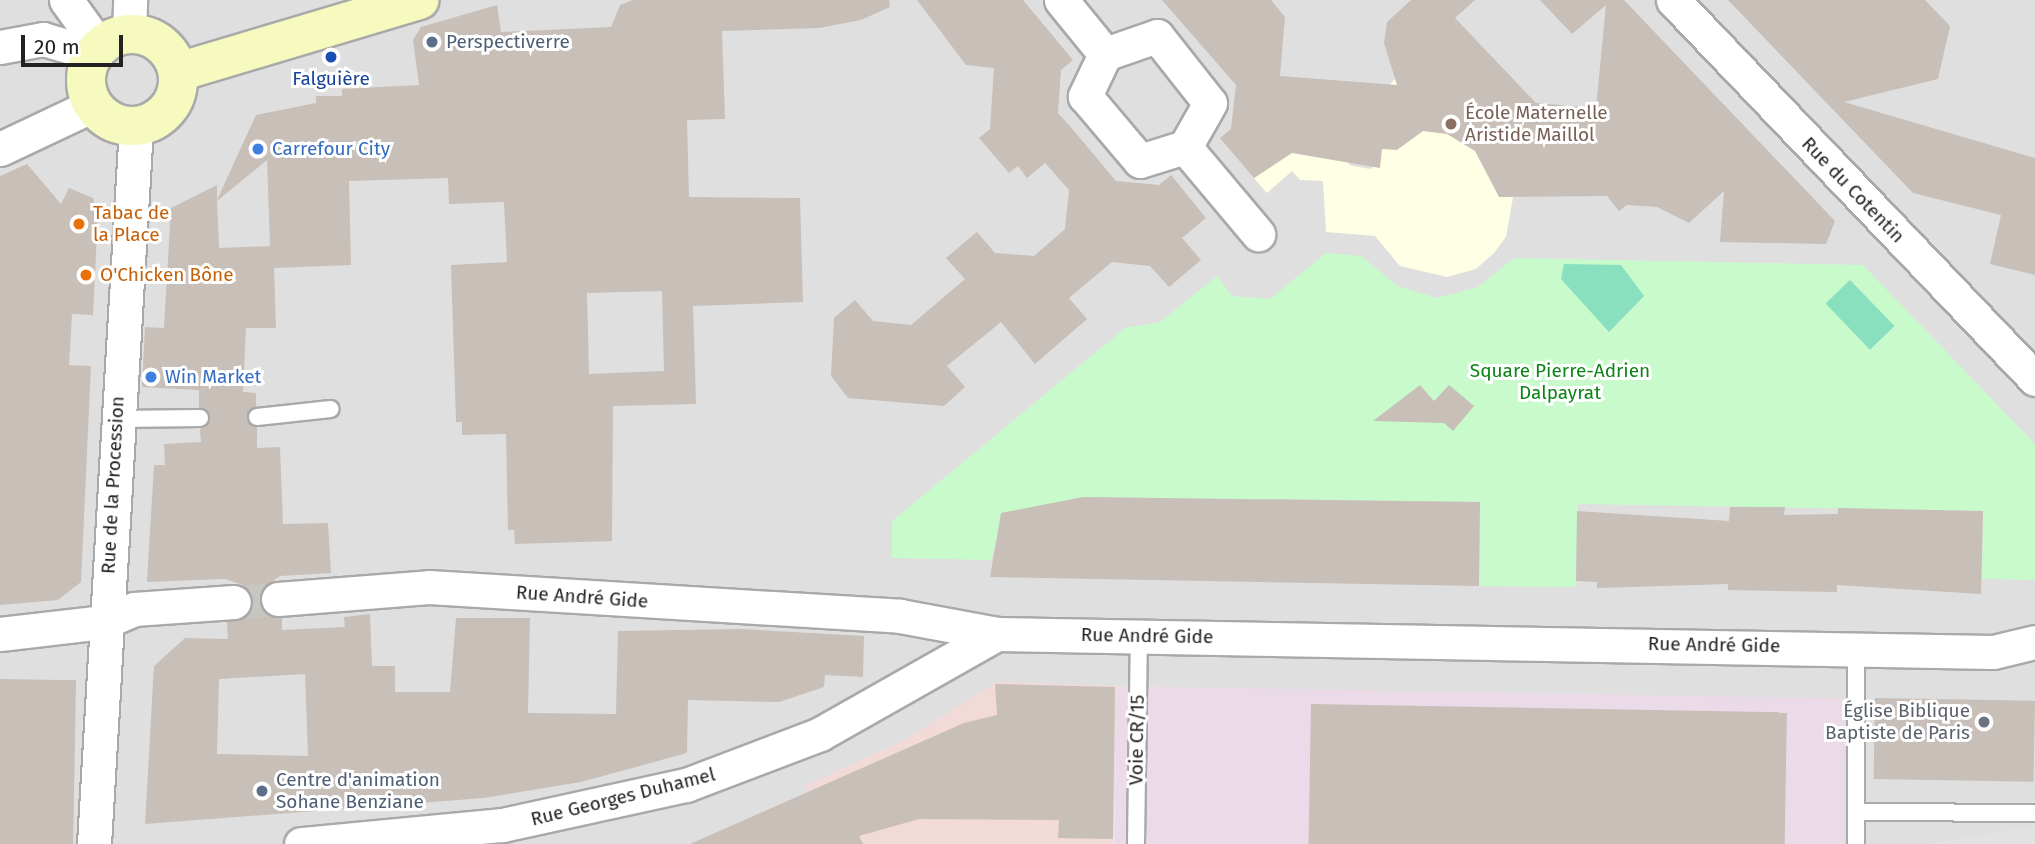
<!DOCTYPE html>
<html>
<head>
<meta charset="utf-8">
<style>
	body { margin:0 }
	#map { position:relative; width:2035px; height:844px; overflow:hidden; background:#f2efe9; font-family:"Fira Sans",sans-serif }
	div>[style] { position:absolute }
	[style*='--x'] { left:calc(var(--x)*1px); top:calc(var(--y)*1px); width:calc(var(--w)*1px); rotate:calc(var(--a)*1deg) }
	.residential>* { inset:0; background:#e0dfdf }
	.commercial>* { inset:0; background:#f2dad9 }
	.industrial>* { inset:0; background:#ebdbe8; transform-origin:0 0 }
	.education>* { inset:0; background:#ffffe5 }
	.park>* { inset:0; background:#c8facc }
	.pitch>* { inset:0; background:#88e0be; transform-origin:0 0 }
	.parking>* { inset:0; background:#e2e2e2 }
	.building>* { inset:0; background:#c7bfb8; transform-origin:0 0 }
	.street-tunnel>* { height:33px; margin-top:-16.5px; transform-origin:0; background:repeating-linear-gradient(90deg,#c8c6c1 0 33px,transparent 0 50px) }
	.roads { filter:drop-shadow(2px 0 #a9a9a9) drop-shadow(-2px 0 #a9a9a9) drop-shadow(0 2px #a9a9a9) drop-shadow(0 -2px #a9a9a9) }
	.lane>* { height:16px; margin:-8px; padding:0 8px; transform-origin:8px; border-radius:8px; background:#fff }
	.street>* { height:33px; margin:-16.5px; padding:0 16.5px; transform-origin:16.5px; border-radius:16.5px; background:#fff }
	.secondary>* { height:38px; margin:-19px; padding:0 19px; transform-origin:19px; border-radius:19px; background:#f7fabf }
	.secondary>.ring { margin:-19px; padding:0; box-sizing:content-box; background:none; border:38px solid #f7fabf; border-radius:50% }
	.dots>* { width:19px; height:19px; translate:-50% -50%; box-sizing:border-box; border:4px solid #fff; border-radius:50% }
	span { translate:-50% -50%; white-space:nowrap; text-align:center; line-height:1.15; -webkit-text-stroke:6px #fff; paint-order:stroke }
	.service-label { font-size:19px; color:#4e5e75 }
	.left { translate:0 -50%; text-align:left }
	.transit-label { font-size:19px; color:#164399 }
	.education-label { font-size:19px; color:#785e54 }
	.shop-label { font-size:19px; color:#366cbe }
	.street-label { font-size:19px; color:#222 }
	.food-label { font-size:19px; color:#c56008 }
	.park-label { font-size:19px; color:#0c8416 }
	.worship-label { font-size:19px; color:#5b616d }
	.right { translate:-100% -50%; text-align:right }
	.scale { position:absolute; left:21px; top:35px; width:102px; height:32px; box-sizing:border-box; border:4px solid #222; border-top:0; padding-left:9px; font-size:21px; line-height:24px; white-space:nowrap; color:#222; -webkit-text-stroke:5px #fff; paint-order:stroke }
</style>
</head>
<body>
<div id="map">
	<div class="residential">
		<div style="clip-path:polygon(0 0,2035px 0,2035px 844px,1840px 844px,1846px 703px,1118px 686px,1113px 844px,0 844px)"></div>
	</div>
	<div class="commercial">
		<div style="clip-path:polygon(997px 682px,1117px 686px,1113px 844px,831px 844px,805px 786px,902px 741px)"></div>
	</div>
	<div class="industrial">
		<div style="left:1117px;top:686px;width:729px;height:158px;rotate:1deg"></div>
	</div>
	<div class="education">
		<div style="clip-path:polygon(1411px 0,1433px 0,1514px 192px,1506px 237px,1494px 253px,1476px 269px,1447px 277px,1400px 266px,1375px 236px,1326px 232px,1323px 181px,1300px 180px,1292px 171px,1267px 193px,1254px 178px,1301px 146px,1346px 158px,1349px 165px,1370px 169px,1378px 163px,1385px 89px,1397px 77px,1385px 36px)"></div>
	</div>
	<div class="park">
		<div style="clip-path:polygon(1326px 253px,1361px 256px,1398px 286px,1437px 298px,1478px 287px,1514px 258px,1863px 265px,2035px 444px,2035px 580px,1982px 579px,1983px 511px,1578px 504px,1576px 587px,1479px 586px,1480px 502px,1083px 497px,1001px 523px,991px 560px,892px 558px,892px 521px,1125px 328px,1160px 322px,1217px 276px,1232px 296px,1270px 299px)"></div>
	</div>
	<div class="pitch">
		<div style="clip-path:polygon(1564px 264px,1621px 265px,1644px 296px,1609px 332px,1561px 279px)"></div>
		<div style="left:1850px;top:280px;width:64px;height:34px;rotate:46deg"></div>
	</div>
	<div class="parking">
		<div style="clip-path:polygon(2035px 826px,2035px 844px,1928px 844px)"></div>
	</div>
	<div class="building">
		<div style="clip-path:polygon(evenodd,633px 0,889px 0,890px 7px,861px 20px,819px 28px,722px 31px,725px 119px,687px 120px,689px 197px,800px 198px,803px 302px,693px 306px,696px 404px,613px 406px,612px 541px,515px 544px,514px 530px,508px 530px,506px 434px,462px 435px,462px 422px,456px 422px,451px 265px,507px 262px,504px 202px,449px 204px,448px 178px,349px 181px,351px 265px,274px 268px,276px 328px,246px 328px,243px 392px,256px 393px,256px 407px,247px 419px,257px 427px,257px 448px,280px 447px,283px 524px,328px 523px,331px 573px,280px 576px,261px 590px,259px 601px,269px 616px,282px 618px,282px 630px,345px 627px,344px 617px,370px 614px,372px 666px,395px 666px,395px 692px,450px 692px,456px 618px,530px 618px,528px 713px,616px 714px,618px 631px,740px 629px,864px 636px,863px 677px,825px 675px,824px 687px,779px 702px,688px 700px,687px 753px,581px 782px,484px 798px,145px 824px,154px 666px,185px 638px,228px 639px,227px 622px,245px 618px,253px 601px,243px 585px,225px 579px,147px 582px,154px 465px,165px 465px,164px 444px,201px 442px,200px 429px,210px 419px,199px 408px,199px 390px,142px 387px,145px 327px,164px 328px,171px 208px,217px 185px,217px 200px,256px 115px,316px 103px,316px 96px,342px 96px,342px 89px,419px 85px,413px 40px,421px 27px,497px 5px,501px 32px,611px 27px,620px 5px,633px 0,267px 160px,270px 246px,219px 248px,217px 201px,267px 160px,633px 0,662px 291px,664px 371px,589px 374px,587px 293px,662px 291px,633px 0,305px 674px,308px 756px,217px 754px,219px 679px,305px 674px)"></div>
		<div style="clip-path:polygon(917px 0,1023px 0,1073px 60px,1061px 70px,1058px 113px,1069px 125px,1116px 181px,1159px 185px,1171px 175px,1206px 218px,1182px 238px,1201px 260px,1169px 287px,1150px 266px,1112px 262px,1069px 298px,1087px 319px,1035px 364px,1001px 322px,947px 366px,965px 387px,944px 406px,848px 398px,831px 376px,834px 318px,855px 300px,873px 321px,911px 325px,965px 279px,946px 258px,977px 232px,995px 253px,1034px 256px,1065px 229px,1069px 190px,1045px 163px,1027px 178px,1018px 166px,1009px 173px,979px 138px,990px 129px,994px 68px,966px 65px)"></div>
		<div style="clip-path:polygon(1162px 0,1271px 0,1285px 17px,1280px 76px,1397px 85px,1384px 43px,1387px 22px,1411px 0,1475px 0,1455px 18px,1536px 103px,1596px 108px,1606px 5px,1572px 34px,1540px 0,1624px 0,1835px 221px,1826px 244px,1720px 242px,1724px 191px,1689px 223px,1657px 207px,1627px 205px,1619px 211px,1607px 196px,1499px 197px,1475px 151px,1447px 134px,1423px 131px,1397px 150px,1382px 149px,1380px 168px,1292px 153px,1254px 178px,1220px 138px,1231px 129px,1236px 85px)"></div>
		<div style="clip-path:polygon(1728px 0,1925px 0,1950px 26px,1938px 79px,1844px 102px,2035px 158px,2035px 275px,1990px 264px,2001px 215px,1913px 193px)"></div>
		<div style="clip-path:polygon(27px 164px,61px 204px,69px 188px,93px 198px,98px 214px,93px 315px,72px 314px,69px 365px,91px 366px,81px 582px,58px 600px,0 605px,0 176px)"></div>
		<div style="clip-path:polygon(1420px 385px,1434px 401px,1449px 385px,1474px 406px,1453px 431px,1444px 423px,1373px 421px)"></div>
		<div style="clip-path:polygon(1083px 497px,1480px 502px,1479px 586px,990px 577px,1001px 513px)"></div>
		<div style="clip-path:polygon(1730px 507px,1785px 507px,1784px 515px,1838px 514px,1838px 508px,1983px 511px,1981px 594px,1837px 585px,1837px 592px,1728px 590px,1728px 584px,1597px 588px,1597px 582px,1576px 581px,1577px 511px,1729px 521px)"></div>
		<div style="left:0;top:679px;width:76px;height:165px;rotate:1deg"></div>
		<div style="clip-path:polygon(995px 684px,1115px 687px,1113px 839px,1058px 838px,1059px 820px,919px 819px,859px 836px,863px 844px,690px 844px,964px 723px,997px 715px)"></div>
		<div style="left:1875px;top:698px;width:160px;height:81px;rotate:1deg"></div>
		<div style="left:1311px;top:704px;width:476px;height:140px;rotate:1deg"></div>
	</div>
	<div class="street-tunnel">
		<div style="--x:234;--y:602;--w:44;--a:-3.9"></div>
	</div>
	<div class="roads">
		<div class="lane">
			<div style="--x:257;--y:417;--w:74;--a:-6.2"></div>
			<div style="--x:117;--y:419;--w:83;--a:-0.7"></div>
			<div style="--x:1856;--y:648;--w:196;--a:90"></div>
			<div style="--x:1856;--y:812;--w:179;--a:0.3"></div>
			<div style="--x:1136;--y:844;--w:207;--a:-89.2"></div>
		</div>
		<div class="street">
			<div style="--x:66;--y:0;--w:58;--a:54.1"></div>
			<div style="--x:1061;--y:0;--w:70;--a:50.8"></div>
			<div style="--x:1105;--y:54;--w:55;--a:-19.1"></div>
			<div style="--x:1157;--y:36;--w:85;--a:51.7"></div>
			<div style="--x:1210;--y:103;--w:51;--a:119.6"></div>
			<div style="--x:1185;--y:147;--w:114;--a:50"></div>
			<div style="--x:1673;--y:0;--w:524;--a:46.31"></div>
			<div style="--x:129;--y:34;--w:34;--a:-88"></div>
			<div style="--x:0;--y:47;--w:44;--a:-10.5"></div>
			<div style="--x:43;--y:39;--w:53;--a:16.4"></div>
			<div style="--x:1105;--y:54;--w:47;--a:115.5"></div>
			<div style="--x:1085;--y:96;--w:85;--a:49.8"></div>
			<div style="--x:1140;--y:161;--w:47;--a:-17.3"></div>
			<div style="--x:0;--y:149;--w:103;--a:-25.3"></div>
			<div style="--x:278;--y:599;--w:151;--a:-4.5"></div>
			<div style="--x:429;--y:587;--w:472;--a:3.5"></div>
			<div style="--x:900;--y:616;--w:99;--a:10.5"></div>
			<div style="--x:997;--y:634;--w:996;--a:1.04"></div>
			<div style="--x:1993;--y:652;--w:43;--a:-13.4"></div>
			<div style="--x:0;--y:634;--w:105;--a:-6.6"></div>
			<div style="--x:104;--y:622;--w:33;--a:-23"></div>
			<div style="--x:134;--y:609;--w:100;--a:-4"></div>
			<div style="--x:94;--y:844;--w:719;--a:-86.65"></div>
			<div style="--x:301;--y:844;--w:202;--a:-5.4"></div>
			<div style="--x:502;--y:825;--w:188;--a:-12.3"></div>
			<div style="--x:686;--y:785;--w:143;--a:-20.8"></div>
			<div style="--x:820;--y:734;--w:203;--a:-29.5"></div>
		</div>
		<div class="secondary">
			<div class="ring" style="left:86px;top:34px;width:54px;height:54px"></div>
			<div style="--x:178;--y:72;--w:252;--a:-16.6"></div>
		</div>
	</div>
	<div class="dots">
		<div style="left:432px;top:42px;background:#5c6f8a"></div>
		<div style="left:331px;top:57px;background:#1a4fb4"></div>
		<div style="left:1451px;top:124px;background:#8d6e63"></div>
		<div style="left:258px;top:149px;background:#3f7fe0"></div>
		<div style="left:79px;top:224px;background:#e8710a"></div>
		<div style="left:86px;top:275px;background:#e8710a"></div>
		<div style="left:151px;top:377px;background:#3f7fe0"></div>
		<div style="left:1984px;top:722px;background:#6b7280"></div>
		<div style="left:262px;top:791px;background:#5c6f8a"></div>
	</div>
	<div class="service-label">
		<span class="left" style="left:446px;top:42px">Perspectiverre</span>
		<span class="left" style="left:276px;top:791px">Centre d'animation<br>Sohane Benziane</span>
	</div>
	<div class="transit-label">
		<span style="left:331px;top:79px">Falguière</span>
	</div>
	<div class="education-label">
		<span class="left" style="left:1465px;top:124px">École Maternelle<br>Aristide Maillol</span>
	</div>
	<div class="shop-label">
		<span class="left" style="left:272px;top:149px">Carrefour City</span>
		<span class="left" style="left:165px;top:377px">Win Market</span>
	</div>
	<div class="street-label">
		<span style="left:1853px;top:190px;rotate:46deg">Rue du Cotentin</span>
		<span style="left:113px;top:485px;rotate:-87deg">Rue de la Procession</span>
		<span style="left:582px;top:597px;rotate:4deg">Rue André Gide</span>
		<span style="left:1147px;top:636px;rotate:1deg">Rue André Gide</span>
		<span style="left:1714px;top:645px;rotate:1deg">Rue André Gide</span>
		<span style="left:1137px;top:740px;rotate:-89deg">Voie CR/15</span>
		<span style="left:623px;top:797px;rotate:-14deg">Rue Georges Duhamel</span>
	</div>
	<div class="food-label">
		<span class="left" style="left:93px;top:224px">Tabac de<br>la Place</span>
		<span class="left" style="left:100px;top:275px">O'Chicken Bône</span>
	</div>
	<div class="park-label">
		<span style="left:1560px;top:382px">Square Pierre-Adrien<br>Dalpayrat</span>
	</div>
	<div class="worship-label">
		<span class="right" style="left:1970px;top:722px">Église Biblique<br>Baptiste de Paris</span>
	</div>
	<div class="scale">20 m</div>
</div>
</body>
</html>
